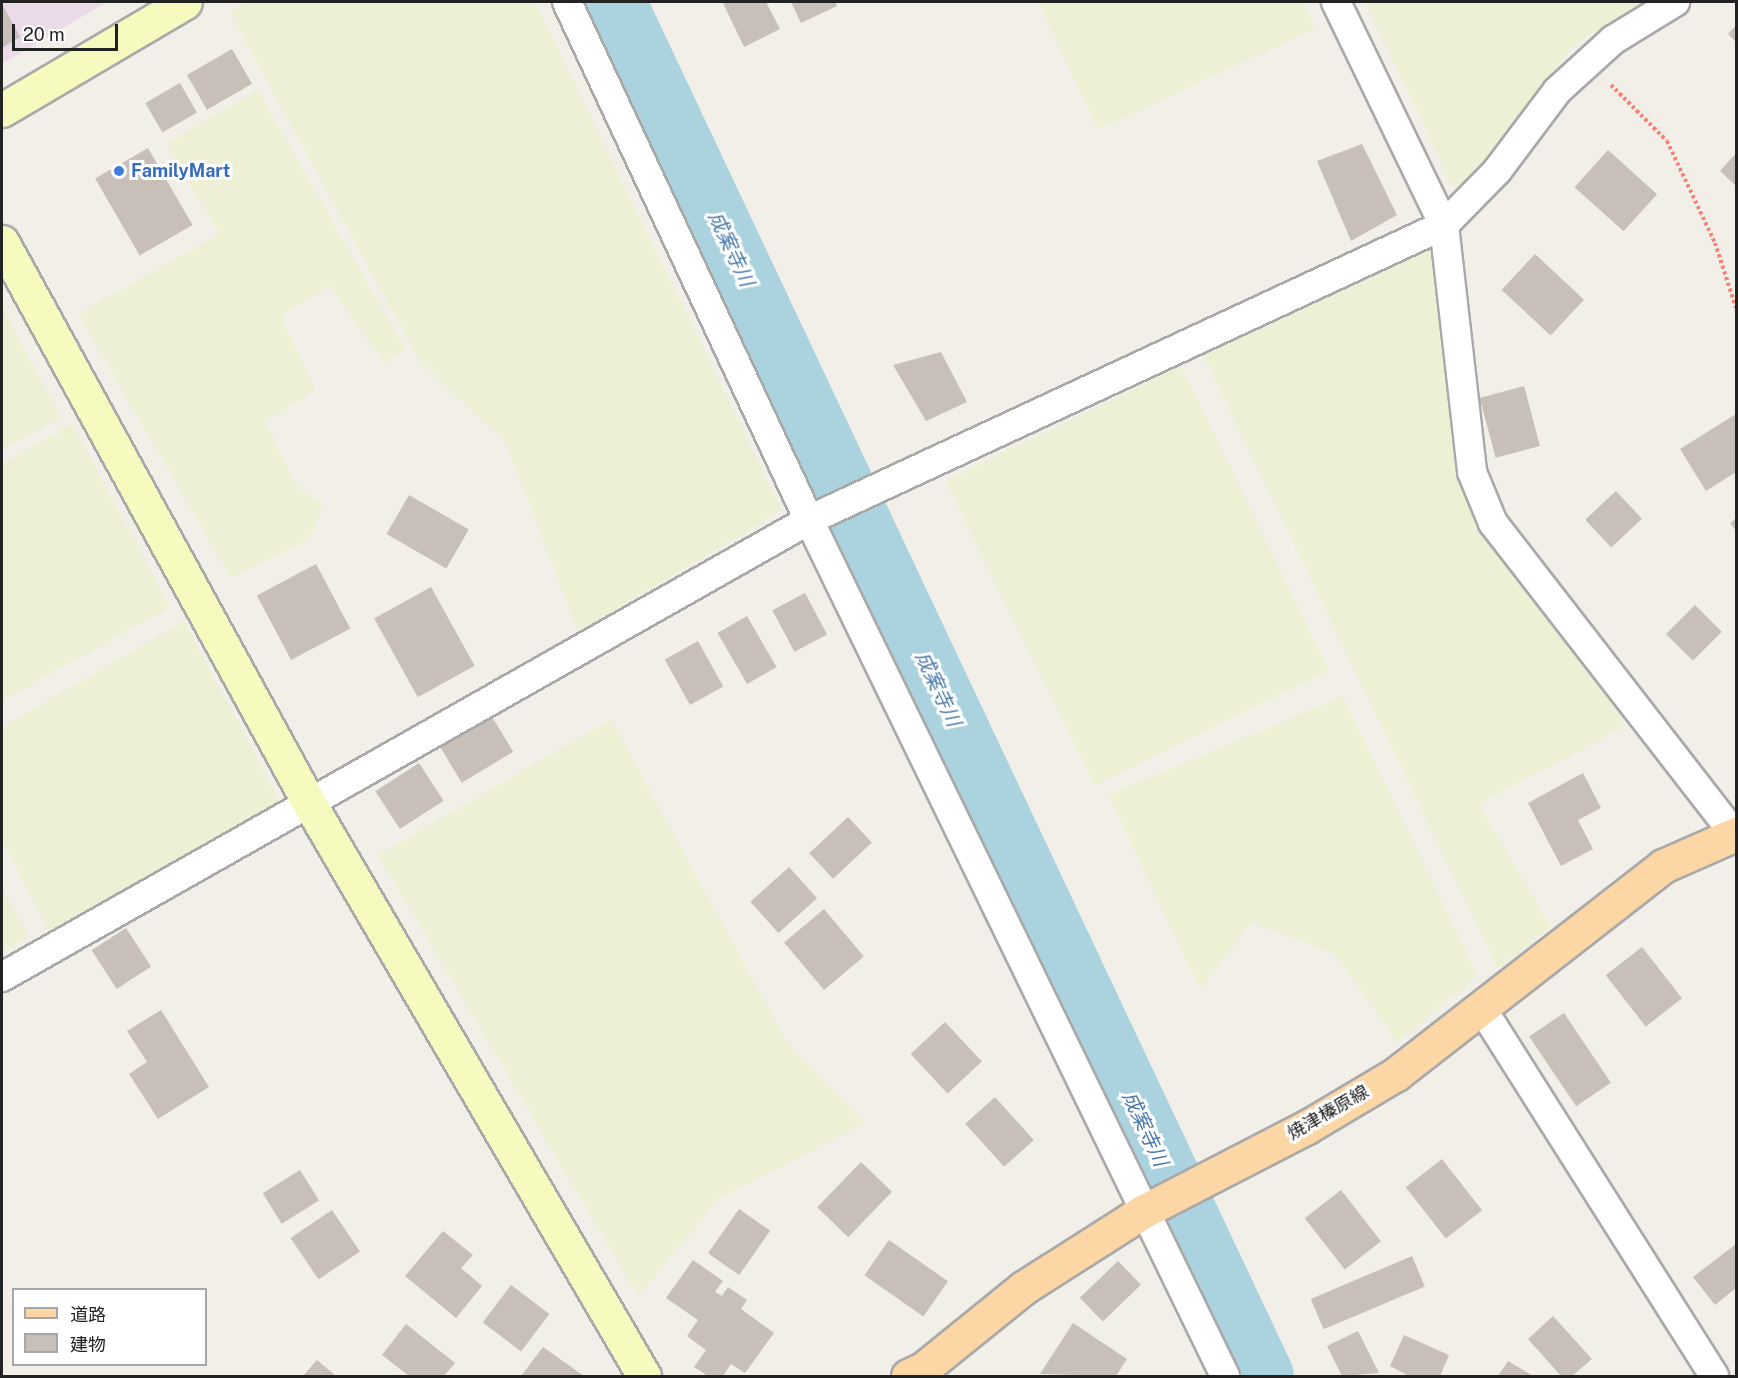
<!DOCTYPE html>
<html>
<head>
<meta charset="utf-8">
<style>
	body { margin:0 }
	#map { position:relative; width:1738px; height:1378px; overflow:hidden; background:#f2efe9; font-family:"Public Sans","Noto Sans JP",sans-serif }
	div>[style] { position:absolute }
	[style*='--x'] { left:calc(var(--x)*1px); top:calc(var(--y)*1px); width:calc(var(--w)*1px); rotate:calc(var(--a)*1deg) }
	.industrial>* { inset:0; background:#ebdbe8 }
	.farmland>* { inset:0; background:#eef0d5; transform-origin:0 0 }
	.river>* { height:64px; margin:-32px; padding:0 32px; transform-origin:32px; border-radius:32px; background:#aad3df }
	.building>* { inset:0; background:#c7bfb8; transform-origin:0 0 }
	.path>* { height:4px; margin-top:-2px; transform-origin:0; background:repeating-linear-gradient(90deg,#fa8072 0 3px,transparent 0 6px) }
	.roads { filter:drop-shadow(2px 0 #a9a9a9) drop-shadow(-2px 0 #a9a9a9) drop-shadow(0 2px #a9a9a9) drop-shadow(0 -2px #a9a9a9) }
	.street>* { height:28px; margin:-14px; padding:0 14px; transform-origin:14px; border-radius:14px; background:#fff }
	.secondary>* { height:33px; margin:-16.5px; padding:0 16.5px; transform-origin:16.5px; border-radius:16.5px; background:#f7fabf }
	.primary>* { height:33px; margin:-16.5px; padding:0 16.5px; transform-origin:16.5px; border-radius:16.5px; background:#fcd6a4 }
	.dots>* { width:16px; height:16px; translate:-50% -50%; box-sizing:border-box; border:3px solid #fff; border-radius:50% }
	span { translate:-50% -50%; white-space:nowrap; text-align:center; line-height:1.15; -webkit-text-stroke:6px #fff; paint-order:stroke }
	.shop-label { font-size:18px; color:#366cbe; font-weight:700 }
	.left { translate:0 -50%; text-align:left }
	.street-label { font-size:18px; color:#222 }
	.water-label { font-size:20px; color:#4a7aab; font-style:italic }
	.frame { position:absolute; inset:0; border:3px solid #222; pointer-events:none }
	.legend { position:absolute; left:12px; top:1288px; width:195px; height:78px; box-sizing:border-box; background:#fff; border:2px solid #a7a7a7; margin:0; padding:8px 10px; list-style:none; font-size:18px; color:#222 }
	.legend li { display:flex; align-items:center; gap:12px; height:30px }
	.legend b { width:30px; border:2px solid #a7a7a7 }
	.scale { position:absolute; left:12px; top:24px; width:106px; height:27px; box-sizing:border-box; border:3px solid #222; border-top:0; padding-left:8px; font-size:18px; line-height:21px; white-space:nowrap; color:#222; -webkit-text-stroke:4px #fff; paint-order:stroke }
</style>
</head>
<body>
<div id="map">
	<div class="industrial">
		<div style="clip-path:polygon(2px 2px,107px 2px,2px 64px)"></div>
	</div>
	<div class="farmland">
		<div style="clip-path:polygon(247px 2px,535px 2px,782px 510px,578px 632px,506px 443px,420px 362px,230px 13px)"></div>
		<div style="clip-path:polygon(1038px 2px,1304px 2px,1316px 28px,1098px 130px)"></div>
		<div style="clip-path:polygon(1365px 2px,1644px 2px,1570px 48px,1462px 206px)"></div>
		<div style="clip-path:polygon(258px 90px,406px 350px,384px 363px,329px 286px,281px 316px,316px 390px,266px 421px,294px 482px,323px 505px,309px 540px,231px 578px,78px 314px,219px 234px,166px 143px)"></div>
		<div style="clip-path:polygon(1429px 249px,1477px 485px,1626px 726px,1479px 804px,1551px 927px,1498px 969px,1203px 355px)"></div>
		<div style="clip-path:polygon(2px 306px,61px 417px,2px 450px,2px 305px)"></div>
		<div style="left:1181px;top:366px;width:339px;height:262px;rotate:64deg"></div>
		<div style="clip-path:polygon(72px 424px,170px 607px,2px 701px,2px 464px)"></div>
		<div style="clip-path:polygon(184px 621px,282px 805px,51px 934px,2px 842px,2px 727px)"></div>
		<div style="clip-path:polygon(1343px 696px,1478px 975px,1397px 1042px,1335px 954px,1252px 923px,1200px 989px,1108px 795px)"></div>
		<div style="clip-path:polygon(611px 719px,786px 1040px,865px 1123px,719px 1199px,638px 1296px,378px 855px)"></div>
		<div style="clip-path:polygon(2px 887px,29px 936px,2px 951px)"></div>
	</div>
	<div class="river">
		<div style="--x:614;--y:2;--w:1519;--a:64.75"></div>
	</div>
	<div class="building">
		<div style="clip-path:polygon(766px 2px,780px 29px,744px 47px,723px 3px)"></div>
		<div style="clip-path:polygon(791px 2px,835px 2px,837px 6px,801px 23px)"></div>
		<div style="clip-path:polygon(2px 4px,20px 37px,2px 48px)"></div>
		<div style="clip-path:polygon(1736px 25px,1736px 42px,1728px 34px)"></div>
		<div style="left:232px;top:49px;width:40px;height:52px;rotate:60deg"></div>
		<div style="left:180px;top:83px;width:34px;height:40px;rotate:60deg"></div>
		<div style="clip-path:polygon(1362px 144px,1397px 215px,1351px 241px,1317px 161px)"></div>
		<div style="left:148px;top:148px;width:89px;height:61px;rotate:60deg"></div>
		<div style="left:1608px;top:150px;width:66px;height:50px;rotate:42deg"></div>
		<div style="clip-path:polygon(1736px 153px,1736px 186px,1720px 171px)"></div>
		<div style="left:1535px;top:254px;width:67px;height:49px;rotate:43deg"></div>
		<div style="clip-path:polygon(941px 352px,967px 402px,926px 421px,893px 365px)"></div>
		<div style="left:1524px;top:386px;width:62px;height:46px;rotate:75deg"></div>
		<div style="clip-path:polygon(1736px 414px,1736px 472px,1706px 491px,1680px 449px)"></div>
		<div style="left:1616px;top:491px;width:38px;height:42px;rotate:47deg"></div>
		<div style="left:409px;top:495px;width:69px;height:45px;rotate:30deg"></div>
		<div style="clip-path:polygon(1736px 518px,1736px 531px,1730px 523px)"></div>
		<div style="left:316px;top:564px;width:73px;height:67px;rotate:62deg"></div>
		<div style="left:431px;top:587px;width:90px;height:65px;rotate:61deg"></div>
		<div style="left:805px;top:593px;width:47px;height:37px;rotate:62deg"></div>
		<div style="left:1695px;top:605px;width:38px;height:41px;rotate:45deg"></div>
		<div style="left:747px;top:616px;width:59px;height:34px;rotate:60deg"></div>
		<div style="left:698px;top:641px;width:52px;height:38px;rotate:61deg"></div>
		<div style="left:491px;top:715px;width:43px;height:60px;rotate:59deg"></div>
		<div style="left:419px;top:763px;width:45px;height:52px;rotate:57deg"></div>
		<div style="clip-path:polygon(1583px 773px,1601px 808px,1578px 820px,1593px 849px,1561px 866px,1528px 803px)"></div>
		<div style="left:848px;top:817px;width:35px;height:53px;rotate:47deg"></div>
		<div style="left:789px;top:867px;width:42px;height:52px;rotate:48deg"></div>
		<div style="left:824px;top:909px;width:62px;height:52px;rotate:50deg"></div>
		<div style="left:126px;top:928px;width:46px;height:41px;rotate:57deg"></div>
		<div style="left:1642px;top:947px;width:65px;height:46px;rotate:52deg"></div>
		<div style="clip-path:polygon(161px 1010px,209px 1087px,158px 1119px,129px 1074px,147px 1062px,127px 1031px)"></div>
		<div style="left:1564px;top:1013px;width:84px;height:42px;rotate:56deg"></div>
		<div style="left:945px;top:1022px;width:54px;height:47px;rotate:47deg"></div>
		<div style="left:995px;top:1097px;width:58px;height:40px;rotate:48deg"></div>
		<div style="left:1442px;top:1159px;width:65px;height:46px;rotate:52deg"></div>
		<div style="left:861px;top:1162px;width:43px;height:63px;rotate:44deg"></div>
		<div style="left:300px;top:1170px;width:36px;height:44px;rotate:58deg"></div>
		<div style="left:1341px;top:1190px;width:65px;height:46px;rotate:52deg"></div>
		<div style="left:739px;top:1209px;width:38px;height:54px;rotate:35deg"></div>
		<div style="left:332px;top:1210px;width:50px;height:50px;rotate:56deg"></div>
		<div style="clip-path:polygon(443px 1231px,473px 1255px,461px 1268px,482px 1286px,456px 1318px,405px 1276px)"></div>
		<div style="left:889px;top:1240px;width:72px;height:43px;rotate:35deg"></div>
		<div style="clip-path:polygon(1736px 1244px,1736px 1288px,1715px 1305px,1693px 1277px)"></div>
		<div style="left:1412px;top:1256px;width:33px;height:110px;rotate:67deg"></div>
		<div style="clip-path:polygon(693px 1260px,723px 1281px,715px 1292px,722px 1296px,728px 1287px,747px 1300px,741px 1309px,774px 1333px,745px 1373px,731px 1364px,723px 1376px,708px 1376px,694px 1367px,706px 1350px,687px 1336px,698px 1320px,666px 1298px)"></div>
		<div style="left:1118px;top:1261px;width:33px;height:53px;rotate:46deg"></div>
		<div style="left:511px;top:1285px;width:48px;height:47px;rotate:37deg"></div>
		<div style="clip-path:polygon(1553px 1316px,1592px 1359px,1572px 1376px,1561px 1376px,1528px 1339px)"></div>
		<div style="clip-path:polygon(1073px 1323px,1127px 1359px,1116px 1376px,1040px 1374px)"></div>
		<div style="clip-path:polygon(406px 1324px,455px 1363px,444px 1376px,409px 1376px,382px 1355px)"></div>
		<div style="clip-path:polygon(1358px 1331px,1379px 1373px,1342px 1376px,1327px 1346px)"></div>
		<div style="clip-path:polygon(1404px 1335px,1449px 1355px,1440px 1376px,1409px 1376px,1390px 1366px)"></div>
		<div style="clip-path:polygon(543px 1347px,584px 1376px,521px 1376px)"></div>
		<div style="clip-path:polygon(317px 1360px,336px 1376px,303px 1376px)"></div>
		<div style="clip-path:polygon(1508px 1361px,1533px 1376px,1498px 1376px)"></div>
	</div>
	<div class="path">
		<div style="--x:1611;--y:85;--w:79;--a:45"></div>
		<div style="--x:1667;--y:141;--w:113;--a:64.8"></div>
		<div style="--x:1715;--y:243;--w:68;--a:72.1"></div>
	</div>
	<div class="roads">
		<div class="street">
			<div style="--x:567;--y:2;--w:572;--a:64.96"></div>
			<div style="--x:809;--y:520;--w:952;--a:64.08"></div>
			<div style="--x:1336;--y:2;--w:248;--a:64.2"></div>
			<div style="--x:1444;--y:225;--w:249;--a:83.5"></div>
			<div style="--x:1472;--y:472;--w:55;--a:67.6"></div>
			<div style="--x:1493;--y:523;--w:396;--a:52.2"></div>
			<div style="--x:2;--y:977;--w:927;--a:-29.52"></div>
			<div style="--x:809;--y:520;--w:700;--a:-24.92"></div>
			<div style="--x:1444;--y:225;--w:76;--a:-45.5"></div>
			<div style="--x:1497;--y:171;--w:100;--a:-53.1"></div>
			<div style="--x:1557;--y:91;--w:76;--a:-42.3"></div>
			<div style="--x:1613;--y:40;--w:73;--a:-31.5"></div>
			<div style="--x:1481;--y:1007;--w:436;--a:57.7"></div>
		</div>
		<div class="secondary">
			<div style="--x:2;--y:110;--w:212;--a:-30.5"></div>
			<div style="--x:2;--y:242;--w:637;--a:61.3"></div>
			<div style="--x:308;--y:801;--w:666;--a:59.7"></div>
		</div>
		<div class="primary">
			<div style="--x:908;--y:1376;--w:17;--a:-25"></div>
			<div style="--x:923;--y:1369;--w:129;--a:-39"></div>
			<div style="--x:1023;--y:1288;--w:143;--a:-32.5"></div>
			<div style="--x:1144;--y:1211;--w:183;--a:-27.3"></div>
			<div style="--x:1307;--y:1127;--w:104;--a:-30.8"></div>
			<div style="--x:1396;--y:1074;--w:338;--a:-37.9"></div>
			<div style="--x:1663;--y:866;--w:80;--a:-23.7"></div>
		</div>
	</div>
	<div class="dots">
		<div style="left:119px;top:171px;background:#3f7fe0"></div>
	</div>
	<div class="shop-label">
		<span class="left" style="left:131px;top:171px">FamilyMart</span>
	</div>
	<div class="street-label">
		<span style="left:1328px;top:1113px;rotate:-30deg">焼津榛原線</span>
	</div>
	<div class="water-label">
		<span style="left:731px;top:249px;rotate:65deg">成案寺川</span>
		<span style="left:938px;top:689px;rotate:65deg">成案寺川</span>
		<span style="left:1145px;top:1129px;rotate:65deg">成案寺川</span>
	</div>
	<div class="frame"></div>
	<ul class="legend">
	<li><b style="height:8px;background:#fcd6a4"></b>道路</li>
	<li><b style="height:16px;background:#c7bfb8"></b>建物</li>
	</ul>
	<div class="scale">20 m</div>
</div>
</body>
</html>
